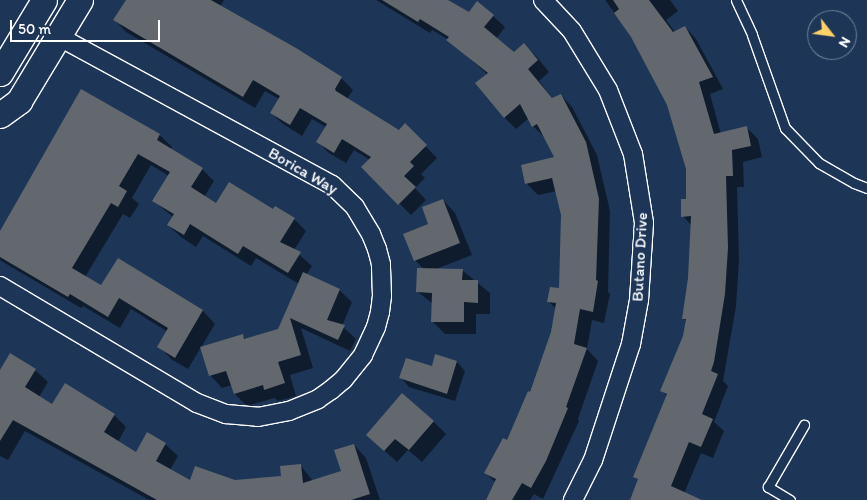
<!DOCTYPE html>
<html>
<head>
<meta charset="utf-8">
<style>
	body { margin:0 }
	#map { position:relative; width:867px; height:500px; overflow:hidden; background:#1d3557; font-family:Itim,sans-serif }
	div>[style] { position:absolute }
	[style*='--x'] { left:calc(var(--x)*1px); top:calc(var(--y)*1px); width:calc(var(--w)*1px); rotate:calc(var(--a)*1deg) }
	.shadow>* { inset:0; background:#0007 }
	.building>* { inset:0; background:#63686e }
	.roads { filter:drop-shadow(1px 0 #fff) drop-shadow(-1px 0 #fff) drop-shadow(0 1px #fff) drop-shadow(0 -1px #fff) }
	.lane>* { height:9px; margin:-4.5px; padding:0 4.5px; transform-origin:4.5px; border-radius:4.5px; background:#1d3557 }
	.street>* { height:18px; margin:-9px; padding:0 9px; transform-origin:9px; border-radius:9px; background:#1d3557 }
	.secondary>* { height:25px; margin:-12.5px; padding:0 12.5px; transform-origin:12.5px; border-radius:12.5px; background:#1d3557 }
	span { translate:-50% -50%; white-space:nowrap; text-align:center; line-height:1.15; -webkit-text-stroke:4px #1d3557; paint-order:stroke }
	.street-label { font-size:16px; color:#fff }
	.north { position:absolute; left:807px; top:10px; width:50px; height:50px; box-sizing:border-box; background:#1d3557; border:1px solid #77869a; border-radius:50%; rotate:120deg; font-size:14px; font-weight:700; line-height:20px; text-align:center; color:#fff }
	.north::after { content:''; display:block; margin:auto; width:18px; height:22px; background:#ffd166; clip-path:polygon(50% 0,100% 100%,50% 72%,0 100%) }
	.scale { position:absolute; left:10px; top:20px; width:150px; height:22px; box-sizing:border-box; border:2px solid #fff; border-top:0; padding-left:6px; font-size:15px; line-height:18px; white-space:nowrap; color:#fff; -webkit-text-stroke:4px #1d3557; paint-order:stroke }
</style>
</head>
<body>
<div id="map">
	<div class="shadow">
		<div style="clip-path:polygon(128px 0,224px 0,220px 7px,341px 78px,353px 90px,347px 99px,399px 131px,405px 125px,437px 158px,421px 174px,425px 178px,415px 188px,426px 200px,411px 215px,363px 167px,370px 160px,354px 150px,346px 163px,329px 153px,318px 142px,326px 127px,312px 119px,302px 136px,283px 124px,271px 113px,279px 99px,265px 91px,255px 108px,126px 32px,115px 20px)"></div>
		<div style="clip-path:polygon(376px 0,446px 0,469px 14px,493px 16px,505px 27px,496px 39px,514px 53px,524px 45px,536px 56px,549px 72px,539px 81px,553px 99px,561px 95px,572px 107px,597px 155px,610px 211px,608px 292px,610px 294px,604px 323px,592px 320px,587px 349px,598px 361px,578px 419px,579px 421px,543px 499px,534px 494px,530px 500px,487px 500px,496px 483px,486px 473px,507px 442px,531px 393px,552px 332px,556px 309px,548px 301px,561px 290px,562px 215px,557px 191px,538px 195px,526px 183px,555px 158px,545px 138px,533px 126px,529px 118px,516px 129px,504px 117px,488px 75px,449px 40px,432px 30px,430px 33px)"></div>
		<div style="clip-path:polygon(605px 0,670px 0,678px 11px,666px 20px,675px 32px,685px 27px,696px 39px,723px 89px,710px 94px,721px 134px,747px 128px,758px 139px,762px 157px,743px 162px,744px 187px,737px 187px,739px 260px,736px 306px,723px 381px,728px 386px,714px 422px,724px 431px,713px 458px,701px 453px,683px 496px,686px 500px,631px 500px,639px 481px,635px 476px,667px 396px,662px 391px,684px 336px,687px 322px,683px 318px,689px 278px,692px 226px,683px 216px,688px 200px,687px 168px,668px 105px,642px 50px)"></div>
		<div style="clip-path:polygon(82px 91px,160px 135px,172px 147px,171px 150px,202px 169px,214px 181px,204px 197px,217px 205px,273px 210px,294px 219px,306px 231px,294px 250px,312px 266px,306px 275px,339px 290px,352px 302px,342px 326px,356px 339px,350px 351px,301px 328px,313px 368px,290px 375px,296px 396px,278px 401px,274px 398px,247px 406px,235px 394px,232px 385px,222px 388px,210px 375px,243px 336px,246px 340px,279px 330px,299px 284px,256px 258px,251px 266px,203px 236px,196px 247px,181px 237px,168px 225px,173px 217px,154px 201px,169px 176px,151px 165px,132px 198px,139px 204px,130px 218px,123px 214px,85px 277px,102px 287px,118px 260px,203px 311px,215px 324px,188px 369px,171px 359px,159px 346px,168px 332px,131px 309px,120px 328px,83px 306px,81px 308px,3px 262px,0 260px,0 233px)"></div>
		<div style="clip-path:polygon(443px 200px,455px 213px,472px 255px,436px 269px,462px 270px,490px 293px,490px 314px,476px 314px,476px 334px,445px 334px,432px 321px,433px 304px,418px 292px,424px 269px,415px 260px)"></div>
		<div style="clip-path:polygon(10px 355px,35px 370px,48px 382px,39px 397px,53px 406px,114px 415px,126px 427px,118px 442px,137px 454px,165px 444px,178px 456px,170px 470px,191px 482px,249px 500px,149px 500px,25px 431px,8px 460px,0 456px,0 372px)"></div>
		<div style="clip-path:polygon(436px 356px,457px 362px,465px 371px,455px 401px,409px 387px,401px 378px,433px 367px)"></div>
		<div style="clip-path:polygon(433px 421px,446px 434px,422px 462px,408px 450px,397px 462px,367px 435px)"></div>
		<div style="clip-path:polygon(354px 445px,366px 458px,380px 500px,251px 500px,301px 466px,313px 481px,342px 472px)"></div>
	</div>
	<div class="building">
		<div style="clip-path:polygon(126px 0,211px 0,296px 48px,342px 77px,335px 89px,336px 91px,399px 130px,405px 123px,427px 145px,410px 162px,414px 166px,404px 176px,416px 187px,398px 205px,361px 167px,371px 157px,342px 139px,334px 153px,316px 142px,327px 124px,300px 108px,290px 125px,270px 113px,280px 96px,253px 80px,243px 97px,113px 20px)"></div>
		<div style="clip-path:polygon(382px 0,448px 0,469px 12px,477px 1px,494px 15px,484px 27px,514px 52px,524px 43px,538px 60px,528px 69px,552px 98px,561px 94px,586px 142px,599px 199px,596px 280px,598px 281px,593px 312px,580px 309px,574px 344px,587px 348px,566px 407px,568px 408px,546px 461px,531px 488px,522px 483px,512px 500px,486px 500px,496px 479px,484px 473px,503px 438px,507px 440px,528px 391px,530px 392px,551px 332px,556px 303px,547px 302px,550px 287px,559px 288px,561px 215px,552px 178px,525px 184px,521px 165px,554px 157px,537px 124px,532px 127px,520px 104px,504px 118px,475px 83px,488px 73px,446px 40px,449px 37px,420px 19px,418px 22px)"></div>
		<div style="clip-path:polygon(613px 0,649px 0,673px 32px,685px 26px,713px 77px,699px 82px,714px 134px,747px 126px,751px 146px,732px 150px,733px 176px,726px 176px,728px 248px,725px 294px,714px 362px,711px 371px,718px 374px,702px 414px,713px 419px,701px 447px,689px 442px,671px 486px,702px 500px,630px 500px,638px 479px,633px 477px,667px 394px,660px 391px,683px 336px,686px 319px,682px 319px,688px 278px,691px 216px,681px 217px,681px 199px,686px 199px,686px 169px,667px 105px,631px 37px,614px 13px,619px 9px)"></div>
		<div style="clip-path:polygon(81px 89px,160px 134px,157px 140px,203px 168px,191px 187px,216px 203px,229px 182px,273px 209px,275px 206px,295px 218px,280px 242px,301px 252px,288px 273px,243px 246px,238px 254px,190px 224px,184px 235px,167px 225px,174px 214px,152px 201px,170px 172px,138px 154px,119px 186px,127px 191px,118px 207px,111px 203px,72px 268px,101px 285px,118px 258px,203px 310px,175px 358px,157px 347px,168px 328px,119px 298px,108px 317px,70px 294px,68px 297px,0 257px,0 231px)"></div>
		<div style="clip-path:polygon(443px 199px,460px 243px,414px 261px,403px 234px,428px 224px,422px 207px)"></div>
		<div style="clip-path:polygon(417px 268px,463px 269px,462px 280px,478px 280px,478px 303px,464px 302px,464px 322px,431px 322px,432px 293px,416px 292px)"></div>
		<div style="clip-path:polygon(303px 272px,340px 289px,327px 320px,345px 325px,338px 340px,290px 318px,301px 355px,278px 362px,285px 383px,264px 390px,263px 385px,234px 394px,226px 371px,209px 376px,200px 347px,243px 334px,244px 339px,278px 329px)"></div>
		<div style="clip-path:polygon(10px 353px,36px 369px,25px 387px,52px 404px,65px 383px,115px 414px,104px 432px,136px 452px,147px 432px,166px 443px,156px 461px,190px 480px,195px 466px,235px 480px,281px 476px,280px 466px,301px 464px,303px 483px,341px 471px,334px 450px,354px 444px,370px 494px,351px 500px,157px 500px,13px 420px,0 441px,0 370px)"></div>
		<div style="clip-path:polygon(435px 354px,457px 361px,447px 394px,399px 378px,406px 358px,432px 366px)"></div>
		<div style="clip-path:polygon(402px 393px,434px 421px,409px 450px,395px 439px,384px 451px,366px 435px)"></div>
	</div>
	<div class="roads">
		<div class="lane">
			<div style="--x:736;--y:0;--w:38;--a:65"></div>
			<div style="--x:752;--y:35;--w:99;--a:70.5"></div>
			<div style="--x:785;--y:128;--w:49;--a:45.8"></div>
			<div style="--x:819;--y:163;--w:40;--a:29.7"></div>
			<div style="--x:854;--y:183;--w:14;--a:21"></div>
			<div style="--x:790;--y:500;--w:26;--a:-149"></div>
			<div style="--x:768;--y:487;--w:72;--a:-59.9"></div>
		</div>
		<div class="street">
			<div style="--x:543;--y:0;--w:42;--a:46.9"></div>
			<div style="--x:572;--y:31;--w:69;--a:58.6"></div>
			<div style="--x:608;--y:90;--w:69;--a:68.7"></div>
			<div style="--x:633;--y:154;--w:70;--a:80.9"></div>
			<div style="--x:644;--y:223;--w:77;--a:93.7"></div>
			<div style="--x:639;--y:300;--w:45;--a:100.3"></div>
			<div style="--x:631;--y:344;--w:122;--a:108.1"></div>
			<div style="--x:593;--y:460;--w:45;--a:116.6"></div>
			<div style="--x:0;--y:286;--w:229;--a:30.7"></div>
			<div style="--x:197;--y:403;--w:31;--a:21"></div>
			<div style="--x:226;--y:414;--w:32;--a:5"></div>
			<div style="--x:258;--y:417;--w:32;--a:-11"></div>
			<div style="--x:289;--y:411;--w:31;--a:-22"></div>
			<div style="--x:318;--y:399;--w:16;--a:-35"></div>
			<div style="--x:331;--y:390;--w:16;--a:-40"></div>
			<div style="--x:343;--y:380;--w:32;--a:-51"></div>
			<div style="--x:363;--y:355;--w:31;--a:-65"></div>
			<div style="--x:376;--y:327;--w:16;--a:-75"></div>
			<div style="--x:380;--y:312;--w:16;--a:-83"></div>
			<div style="--x:382;--y:296;--w:32;--a:-92"></div>
			<div style="--x:381;--y:264;--w:16;--a:-105"></div>
			<div style="--x:377;--y:249;--w:16;--a:-112"></div>
			<div style="--x:371;--y:234;--w:31;--a:-121"></div>
			<div style="--x:355;--y:207;--w:32;--a:-136"></div>
			<div style="--x:332;--y:185;--w:312;--a:-151.5"></div>
		</div>
		<div class="secondary">
			<div style="--x:0;--y:73;--w:85;--a:-58.9"></div>
			<div style="--x:0;--y:115;--w:24;--a:-36"></div>
			<div style="--x:19;--y:101;--w:118;--a:-58.9"></div>
		</div>
	</div>
	<div class="street-label">
		<span style="left:303px;top:171px;rotate:30deg">Borica Way</span>
		<span style="left:640px;top:257px;rotate:-87deg">Butano Drive</span>
	</div>
	<div class="north">N</div>
	<div class="scale">50 m</div>
</div>
</body>
</html>
